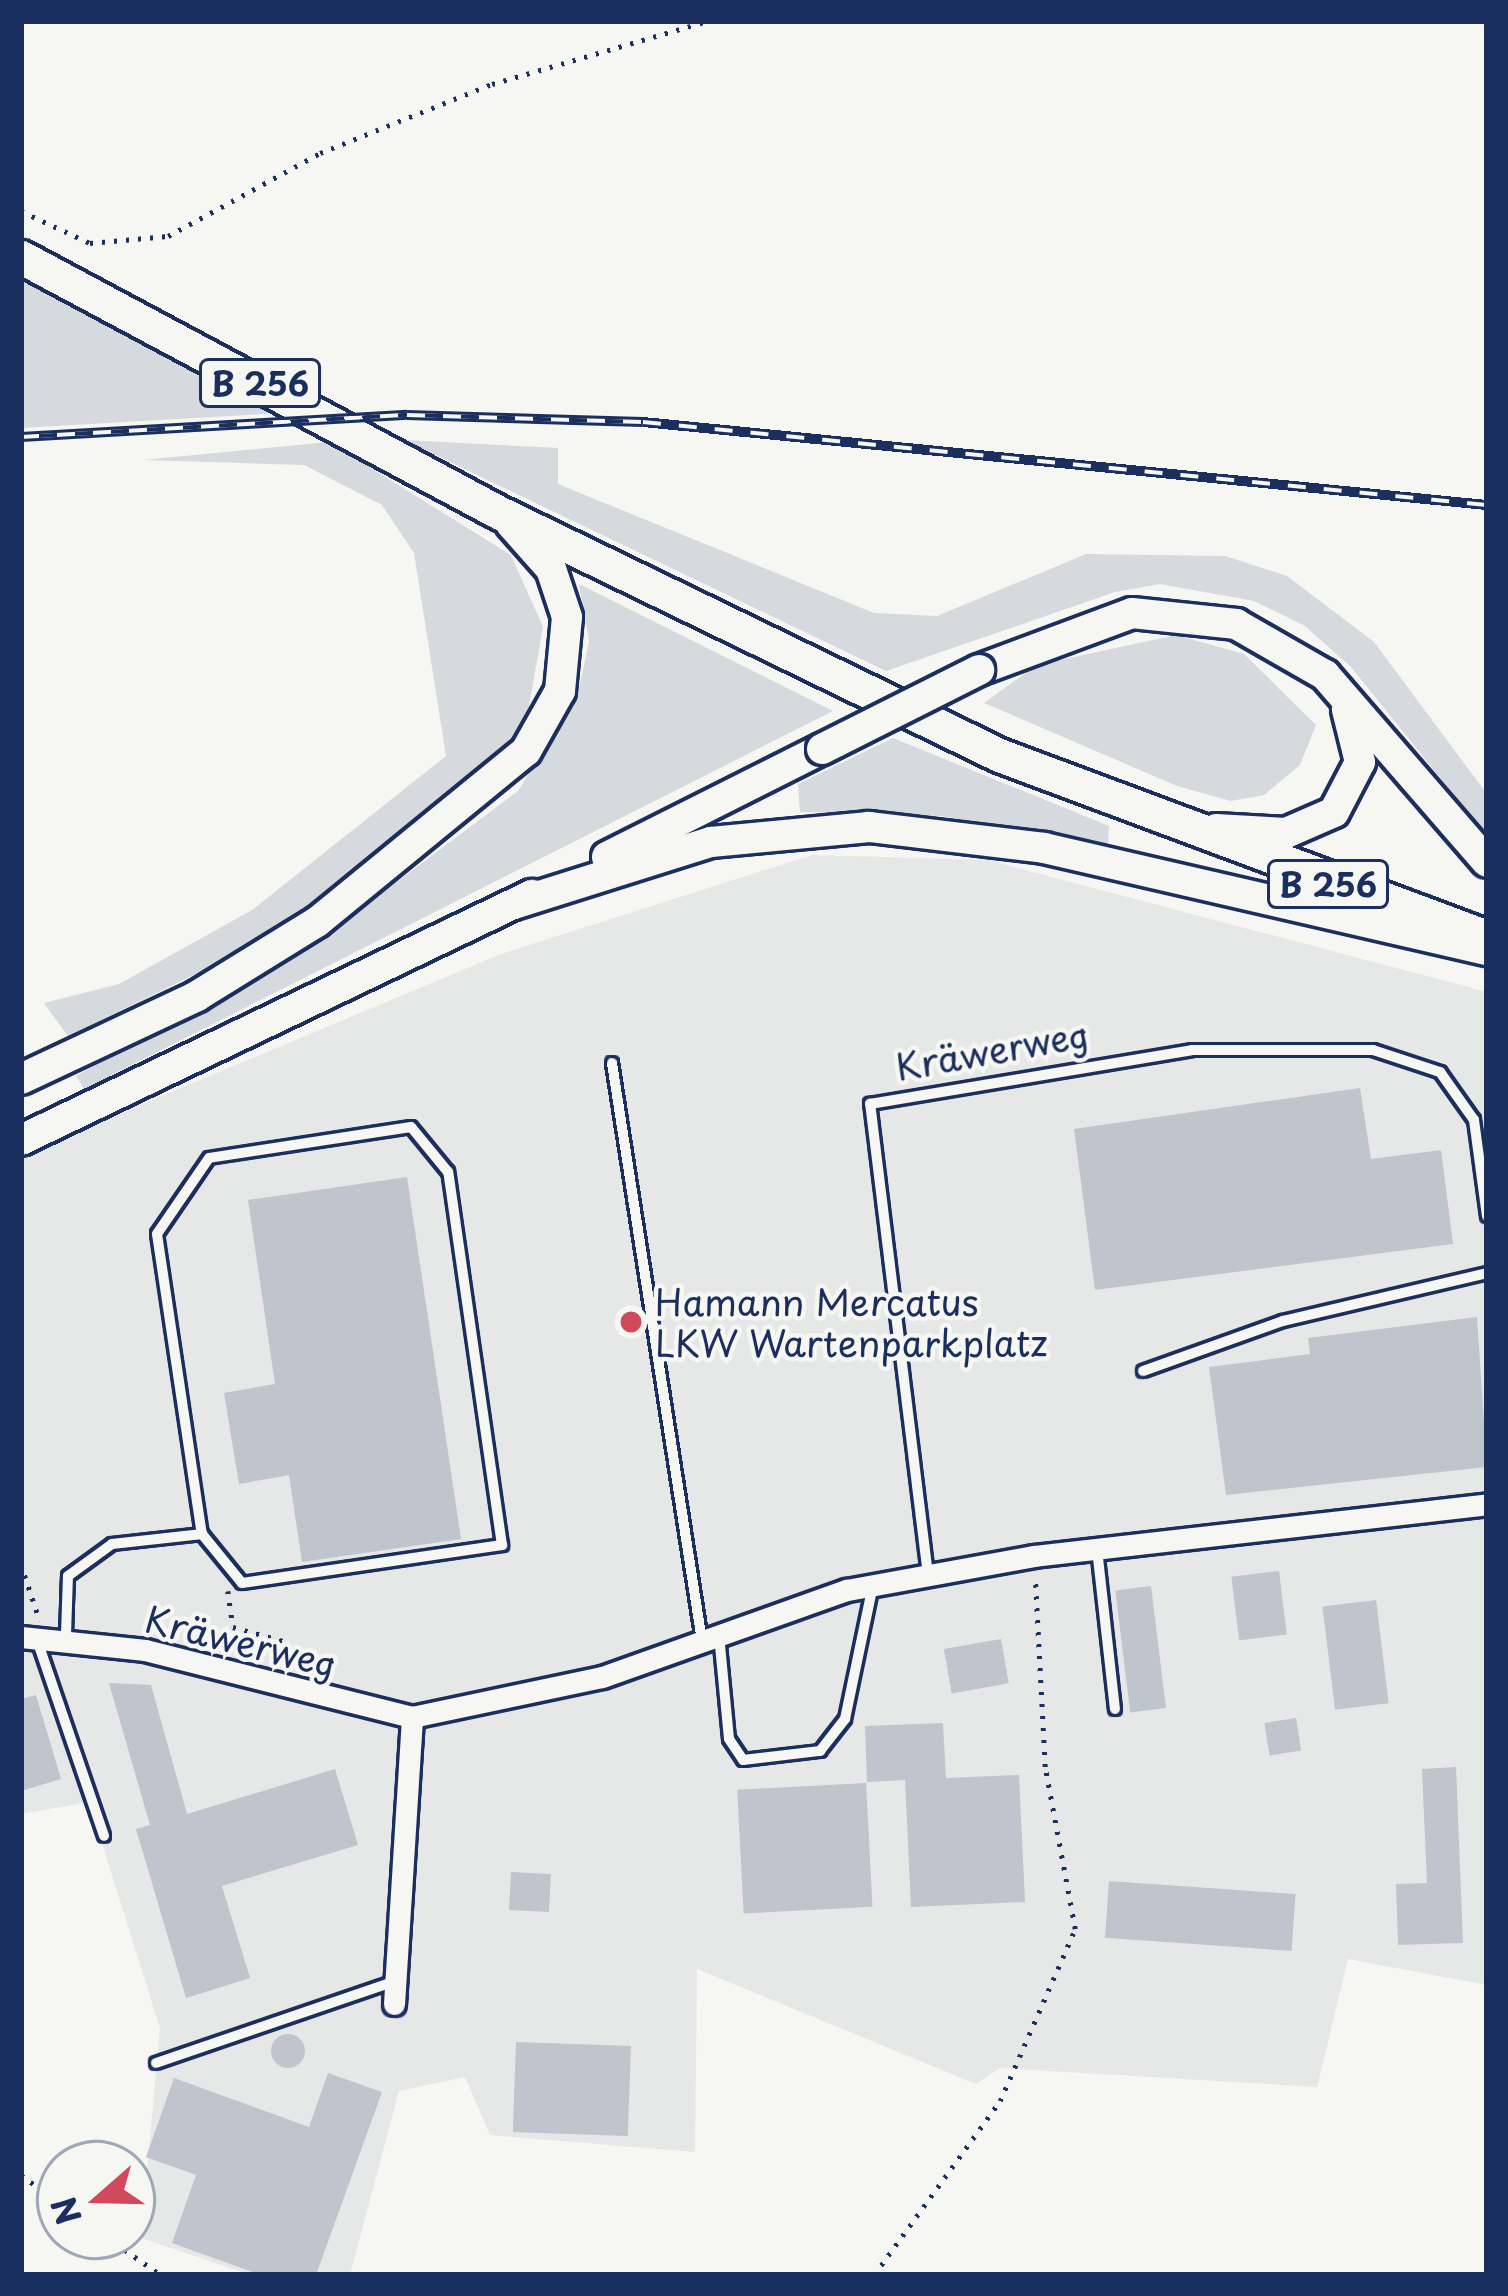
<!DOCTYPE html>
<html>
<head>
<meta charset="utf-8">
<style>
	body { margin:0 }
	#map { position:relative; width:1508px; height:2296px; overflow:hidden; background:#f6f6f2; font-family:"Playpen Sans",sans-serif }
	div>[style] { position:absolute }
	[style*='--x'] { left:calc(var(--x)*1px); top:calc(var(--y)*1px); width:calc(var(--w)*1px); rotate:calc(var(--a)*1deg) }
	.built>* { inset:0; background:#e6e7e7 }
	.green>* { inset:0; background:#d6d9dd }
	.building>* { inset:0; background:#c0c4cd; transform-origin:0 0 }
	.round { border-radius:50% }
	.path>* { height:4.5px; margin-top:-2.25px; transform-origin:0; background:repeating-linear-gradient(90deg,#1b2f5e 0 3px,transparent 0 12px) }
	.roads { filter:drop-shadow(3px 0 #1b2f5e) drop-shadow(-3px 0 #1b2f5e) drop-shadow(0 3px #1b2f5e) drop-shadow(0 -3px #1b2f5e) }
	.service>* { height:10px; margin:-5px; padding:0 5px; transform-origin:5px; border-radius:5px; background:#f6f6f2 }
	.minor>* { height:21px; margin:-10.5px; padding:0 10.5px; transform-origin:10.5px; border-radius:10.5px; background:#f6f6f2 }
	.secondary>* { height:30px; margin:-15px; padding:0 15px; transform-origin:15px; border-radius:15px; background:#f6f6f2 }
	.primary>* { height:33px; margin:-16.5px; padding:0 16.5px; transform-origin:16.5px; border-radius:16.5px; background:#f6f6f2 }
	.rail>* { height:10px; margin-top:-5px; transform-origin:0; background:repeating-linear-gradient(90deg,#f6f6f2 0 18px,#1b2f5e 0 36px); box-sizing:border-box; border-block:3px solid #1b2f5e }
	.bridges { filter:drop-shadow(3px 0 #1b2f5e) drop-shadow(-3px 0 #1b2f5e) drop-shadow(0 3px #1b2f5e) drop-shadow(0 -3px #1b2f5e) }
	.secondary-bridge>* { height:30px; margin:-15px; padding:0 15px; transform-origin:15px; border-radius:15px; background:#f6f6f2 }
	.dots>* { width:33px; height:33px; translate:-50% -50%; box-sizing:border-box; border:6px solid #f6f6f2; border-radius:50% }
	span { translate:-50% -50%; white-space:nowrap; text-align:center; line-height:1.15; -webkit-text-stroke:9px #f6f6f2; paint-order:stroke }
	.shield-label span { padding:3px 9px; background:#f6f6f2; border:3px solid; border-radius:9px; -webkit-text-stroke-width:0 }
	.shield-label { font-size:33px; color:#1b2f5e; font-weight:700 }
	.street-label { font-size:36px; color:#1b2f5e }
	.poi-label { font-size:36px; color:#1b2f5e }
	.left { translate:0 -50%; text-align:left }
	.frame { position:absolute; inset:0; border:24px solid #1b2f5e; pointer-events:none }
	.north { position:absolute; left:36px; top:2140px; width:120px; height:120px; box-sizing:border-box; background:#f6f6f2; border:3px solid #9ea6b7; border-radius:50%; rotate:250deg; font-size:33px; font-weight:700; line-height:48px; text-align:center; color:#1b2f5e }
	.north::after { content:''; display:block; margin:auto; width:42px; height:54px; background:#d1495b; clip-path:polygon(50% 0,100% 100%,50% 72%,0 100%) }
</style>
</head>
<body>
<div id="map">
	<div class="built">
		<div style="clip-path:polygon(812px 855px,988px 860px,1487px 992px,1487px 1985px,1348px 1959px,1317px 2087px,1000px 2068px,976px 2084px,697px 1969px,695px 2152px,490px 2135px,465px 2077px,399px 2091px,350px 2275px,251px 2275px,141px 2238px,160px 2028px,89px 1802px,21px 1814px,21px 1155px,501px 954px)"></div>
	</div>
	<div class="green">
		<div style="clip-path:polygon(21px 275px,280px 413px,21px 428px)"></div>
		<div style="clip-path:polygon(404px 440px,558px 448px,558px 484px,874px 613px,937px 616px,1086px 554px,1225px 556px,1287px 576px,1374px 642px,1487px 794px,1487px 836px,1351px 667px,1305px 626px,1254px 601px,1160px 584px,1115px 592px,886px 671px)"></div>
		<div style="clip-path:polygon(329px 442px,511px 555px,543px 627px,527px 717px,491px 769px,255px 945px,68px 1036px,44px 1003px,119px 984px,252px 910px,446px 756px,414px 553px,382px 505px,304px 465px,143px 460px)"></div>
		<div style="clip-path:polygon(579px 584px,833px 711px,84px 1089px,76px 1076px,314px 944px,518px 791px,578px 694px,589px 641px)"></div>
		<div style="clip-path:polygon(1176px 635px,1244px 654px,1316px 725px,1300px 765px,1264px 795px,1231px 801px,1177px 786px,984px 703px,1037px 665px)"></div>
		<div style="clip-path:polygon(893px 738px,1109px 826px,1108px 845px,941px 816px,800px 812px,798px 784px)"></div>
	</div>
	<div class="building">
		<div style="clip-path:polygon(1360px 1088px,1371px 1159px,1441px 1150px,1453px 1244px,1095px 1290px,1074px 1129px)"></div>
		<div style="clip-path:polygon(407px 1177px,461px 1539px,302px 1562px,289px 1475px,239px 1484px,224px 1393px,275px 1384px,248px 1200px)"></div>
		<div style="clip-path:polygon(1477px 1317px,1487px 1467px,1226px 1495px,1209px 1367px,1310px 1354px,1308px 1338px)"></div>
		<div style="left:1279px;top:1571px;width:64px;height:48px;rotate:83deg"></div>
		<div style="left:1151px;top:1586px;width:123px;height:36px;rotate:83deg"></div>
		<div style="left:1376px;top:1600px;width:104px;height:54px;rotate:83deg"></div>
		<div style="left:1001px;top:1639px;width:45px;height:58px;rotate:80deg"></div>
		<div style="clip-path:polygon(109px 1683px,151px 1685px,187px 1814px,335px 1769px,358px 1845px,222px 1886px,250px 1978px,186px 1998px,136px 1829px,150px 1825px)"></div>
		<div style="clip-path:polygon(36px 1695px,61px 1779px,21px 1791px,21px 1699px)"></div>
		<div style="left:1296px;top:1718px;width:33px;height:32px;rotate:81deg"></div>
		<div style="clip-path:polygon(943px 1723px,946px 1778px,1019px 1775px,1025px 1902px,911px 1907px,905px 1780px,867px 1782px,865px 1726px)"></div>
		<div style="clip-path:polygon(1456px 1767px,1463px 1943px,1398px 1945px,1396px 1884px,1427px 1883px,1422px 1769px)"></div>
		<div style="left:866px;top:1783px;width:124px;height:129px;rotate:87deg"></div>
		<div style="left:511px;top:1872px;width:40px;height:38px;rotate:3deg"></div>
		<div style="left:1109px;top:1881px;width:187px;height:57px;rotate:4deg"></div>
		<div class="round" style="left:271px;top:2034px;width:34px;height:34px"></div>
		<div style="left:516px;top:2042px;width:115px;height:90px;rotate:2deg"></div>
		<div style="clip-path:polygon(328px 2073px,382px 2092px,316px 2275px,261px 2275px,172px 2243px,196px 2175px,146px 2157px,174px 2078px,309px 2127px)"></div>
	</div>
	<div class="path">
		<div style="--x:21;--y:211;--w:76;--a:24.9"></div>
		<div style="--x:90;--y:243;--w:78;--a:-5.1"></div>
		<div style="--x:168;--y:236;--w:173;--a:-28.6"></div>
		<div style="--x:320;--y:153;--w:185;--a:-21.9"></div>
		<div style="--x:492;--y:84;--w:224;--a:-16.3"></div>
		<div style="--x:21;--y:1564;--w:60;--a:71.6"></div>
		<div style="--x:228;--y:1591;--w:36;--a:82"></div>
		<div style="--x:233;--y:1627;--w:59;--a:15.7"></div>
		<div style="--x:21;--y:2175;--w:48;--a:35.7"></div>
		<div style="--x:105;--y:2236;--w:68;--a:34.9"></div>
		<div style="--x:874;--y:2275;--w:215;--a:-54.1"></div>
		<div style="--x:1000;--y:2101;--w:188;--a:-66.4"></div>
		<div style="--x:1075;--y:1929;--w:165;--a:-100.5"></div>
		<div style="--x:1045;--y:1767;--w:188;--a:-93"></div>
	</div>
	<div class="roads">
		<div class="service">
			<div style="--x:612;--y:1063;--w:585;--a:81.15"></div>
			<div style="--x:1143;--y:1371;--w:149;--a:-19.7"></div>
			<div style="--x:1283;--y:1321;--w:210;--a:-13.2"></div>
			<div style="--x:1097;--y:1549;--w:161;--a:83.6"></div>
			<div style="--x:928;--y:1575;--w:475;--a:-97"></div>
			<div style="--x:870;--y:1104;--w:326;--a:-9.5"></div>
			<div style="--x:1192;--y:1050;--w:181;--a:0"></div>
			<div style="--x:1373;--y:1050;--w:71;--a:18.2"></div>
			<div style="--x:1440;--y:1072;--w:59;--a:54.7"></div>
			<div style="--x:1474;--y:1120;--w:97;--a:82.3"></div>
			<div style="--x:66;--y:1635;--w:59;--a:-88.1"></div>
			<div style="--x:68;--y:1576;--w:54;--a:-36"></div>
			<div style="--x:112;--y:1544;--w:91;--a:-6.3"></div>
			<div style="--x:202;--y:1534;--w:63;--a:50.8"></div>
			<div style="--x:242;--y:1583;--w:263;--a:-8.3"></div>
			<div style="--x:502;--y:1545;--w:377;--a:-98.2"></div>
			<div style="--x:448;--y:1172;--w:58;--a:-129.4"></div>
			<div style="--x:411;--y:1127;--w:204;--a:171.3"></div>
			<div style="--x:209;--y:1158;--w:92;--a:124.4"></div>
			<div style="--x:157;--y:1234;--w:303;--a:81.5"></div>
			<div style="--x:719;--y:1635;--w:104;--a:84.5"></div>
			<div style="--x:729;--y:1739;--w:25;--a:56"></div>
			<div style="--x:743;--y:1760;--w:78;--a:-6.7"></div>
			<div style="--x:820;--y:1751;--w:41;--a:-52"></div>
			<div style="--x:845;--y:1719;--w:137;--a:-78.2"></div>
			<div style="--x:37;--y:1640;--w:207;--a:71.1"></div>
			<div style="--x:156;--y:2063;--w:254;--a:-18.9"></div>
		</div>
		<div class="minor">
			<div style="--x:21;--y:1637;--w:125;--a:6"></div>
			<div style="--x:145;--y:1650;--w:275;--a:14.1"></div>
			<div style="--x:412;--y:1717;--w:194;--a:-11.9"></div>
			<div style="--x:602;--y:1677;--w:260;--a:-19.6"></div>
			<div style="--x:847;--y:1590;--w:190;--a:-10.3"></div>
			<div style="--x:1034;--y:1556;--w:456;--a:-6.5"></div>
			<div style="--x:394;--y:2004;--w:288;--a:-86.4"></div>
		</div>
		<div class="secondary">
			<div style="--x:979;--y:670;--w:163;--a:-20.4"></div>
			<div style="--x:1132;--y:613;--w:105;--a:6"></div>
			<div style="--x:1236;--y:624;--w:103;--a:29.8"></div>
			<div style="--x:1325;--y:675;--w:247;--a:49.1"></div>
			<div style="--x:1216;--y:829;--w:70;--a:3.3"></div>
			<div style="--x:1286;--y:833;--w:52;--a:-23.6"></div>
			<div style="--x:1334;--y:812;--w:56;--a:-62.5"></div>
			<div style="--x:1360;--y:762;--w:54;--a:-104"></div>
			<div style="--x:607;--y:857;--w:241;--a:-26.7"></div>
			<div style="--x:514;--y:904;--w:207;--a:-17.5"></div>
			<div style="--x:711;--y:842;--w:159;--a:-5.4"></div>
			<div style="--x:869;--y:827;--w:176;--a:6.8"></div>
			<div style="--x:1044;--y:848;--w:455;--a:13"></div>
			<div style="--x:21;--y:1079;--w:195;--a:-25.2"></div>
			<div style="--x:197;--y:996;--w:141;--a:-31.7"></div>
			<div style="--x:317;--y:922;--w:270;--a:-39.3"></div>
			<div style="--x:526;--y:751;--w:69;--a:-60.5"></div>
			<div style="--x:560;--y:691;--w:74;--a:-84.6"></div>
			<div style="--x:567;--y:617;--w:51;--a:-108.4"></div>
			<div style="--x:551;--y:569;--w:60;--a:-131.6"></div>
			<div style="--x:21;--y:1140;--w:567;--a:-25.62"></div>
		</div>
		<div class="primary">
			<div style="--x:21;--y:257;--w:541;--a:28.13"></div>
			<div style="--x:498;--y:512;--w:557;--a:25.87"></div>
			<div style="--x:999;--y:755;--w:521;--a:20.45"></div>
		</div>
	</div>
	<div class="rail">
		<div style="--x:21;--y:437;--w:387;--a:-3.3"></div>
		<div style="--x:407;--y:415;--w:236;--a:1.7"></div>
		<div style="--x:643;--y:422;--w:848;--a:5.62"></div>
	</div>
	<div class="bridges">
		<div class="secondary-bridge">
			<div style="--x:822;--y:749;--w:176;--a:-26.7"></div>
		</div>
	</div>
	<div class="dots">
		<div style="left:631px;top:1322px;background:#d1495b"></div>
	</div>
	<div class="shield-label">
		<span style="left:260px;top:383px">B 256</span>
		<span style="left:1328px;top:884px">B 256</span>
	</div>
	<div class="street-label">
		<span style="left:992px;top:1050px;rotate:-10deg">Kräwerweg</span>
		<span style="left:241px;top:1641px;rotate:14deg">Kräwerweg</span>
	</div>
	<div class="poi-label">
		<span class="left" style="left:655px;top:1322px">Hamann Mercatus<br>LKW Wartenparkplatz</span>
	</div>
	<div class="frame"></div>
	<div class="north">N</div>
</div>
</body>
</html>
